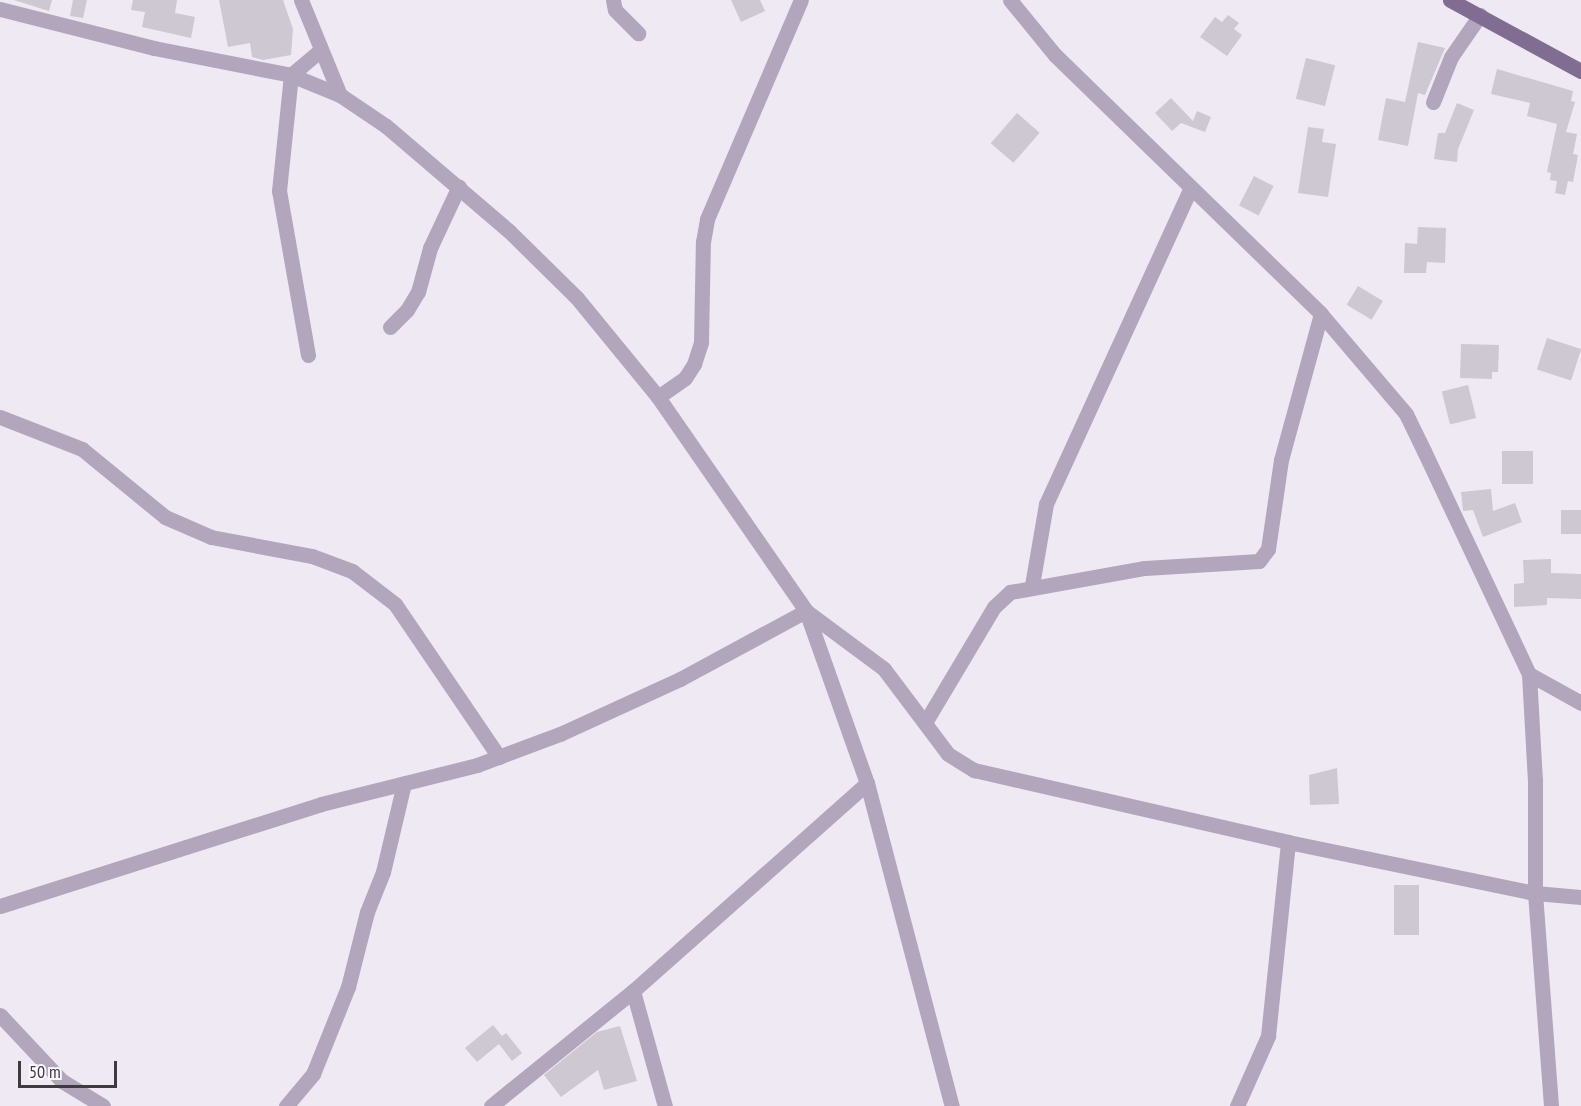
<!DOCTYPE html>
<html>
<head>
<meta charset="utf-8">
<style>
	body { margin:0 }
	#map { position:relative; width:1581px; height:1106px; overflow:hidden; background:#eee9f3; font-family:"PT Sans Narrow",sans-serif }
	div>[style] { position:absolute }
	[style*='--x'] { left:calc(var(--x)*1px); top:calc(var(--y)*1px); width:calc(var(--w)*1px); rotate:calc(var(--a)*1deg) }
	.building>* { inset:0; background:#cdc8d1; transform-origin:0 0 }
	.minor>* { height:15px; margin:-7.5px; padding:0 7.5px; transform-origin:7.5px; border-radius:7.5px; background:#b2a6bc }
	.major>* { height:15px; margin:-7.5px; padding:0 7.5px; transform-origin:7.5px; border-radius:7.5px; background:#816c92 }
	span { translate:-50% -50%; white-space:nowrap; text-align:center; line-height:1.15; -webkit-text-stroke:5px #fbf7ff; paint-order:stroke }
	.scale { position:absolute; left:18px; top:1061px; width:99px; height:27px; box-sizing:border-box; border:3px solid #3d3b3f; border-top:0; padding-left:8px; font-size:18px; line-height:21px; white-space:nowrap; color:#3d3b3f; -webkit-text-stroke:4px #fbf7ff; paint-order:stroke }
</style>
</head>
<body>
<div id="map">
	<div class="building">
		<div style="clip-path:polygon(14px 0,52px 0,49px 11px)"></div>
		<div style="clip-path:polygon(73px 0,87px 0,83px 18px,70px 16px)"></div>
		<div style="clip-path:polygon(133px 0,177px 0,175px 13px,195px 17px,191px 38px,142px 27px,145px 12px,131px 10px)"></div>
		<div style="clip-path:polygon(219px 0,283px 0,293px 29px,291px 55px,263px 60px,252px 57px,250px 43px,228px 47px)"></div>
		<div style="clip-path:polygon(731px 0,760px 0,765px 11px,741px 22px)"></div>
		<div style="clip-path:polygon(1228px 15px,1239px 23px,1234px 29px,1242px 35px,1227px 56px,1200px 37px,1215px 17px,1222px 22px)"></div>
		<div style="clip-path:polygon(1418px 42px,1445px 48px,1425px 95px,1418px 93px,1408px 146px,1378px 140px,1386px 98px,1405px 102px)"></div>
		<div style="left:1306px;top:58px;width:30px;height:42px;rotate:14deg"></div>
		<div style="clip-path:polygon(1497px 69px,1573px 91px,1571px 101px,1575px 102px,1566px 132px,1577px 134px,1573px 154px,1578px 155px,1573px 182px,1568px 181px,1565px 195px,1555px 193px,1557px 181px,1550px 180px,1551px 173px,1547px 172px,1557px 124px,1527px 116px,1530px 103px,1491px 94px)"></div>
		<div style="clip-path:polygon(1171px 98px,1193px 121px,1197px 111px,1211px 117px,1205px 132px,1181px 123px,1172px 131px,1155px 113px)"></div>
		<div style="clip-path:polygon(1457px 103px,1474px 110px,1458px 149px,1457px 162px,1434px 159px,1438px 133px,1445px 133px)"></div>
		<div style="left:1017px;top:113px;width:30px;height:40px;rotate:41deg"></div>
		<div style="clip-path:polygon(1308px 127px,1324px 129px,1322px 142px,1336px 144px,1328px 197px,1298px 193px)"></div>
		<div style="left:1254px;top:176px;width:22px;height:33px;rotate:27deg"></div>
		<div style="clip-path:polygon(1418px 227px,1446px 228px,1445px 263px,1427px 262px,1426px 273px,1404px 273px,1405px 243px,1417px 244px)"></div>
		<div style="left:1358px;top:286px;width:29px;height:22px;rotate:31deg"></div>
		<div style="left:1547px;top:338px;width:36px;height:33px;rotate:18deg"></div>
		<div style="clip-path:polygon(1461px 344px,1499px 345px,1498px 372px,1492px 372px,1492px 379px,1460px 378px)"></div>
		<div style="left:1468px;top:385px;width:34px;height:27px;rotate:76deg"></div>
		<div style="left:1502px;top:451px;width:31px;height:33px"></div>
		<div style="clip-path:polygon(1491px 489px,1493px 511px,1515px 503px,1522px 522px,1483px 537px,1473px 510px,1463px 511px,1461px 492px)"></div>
		<div style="left:1561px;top:510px;width:20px;height:24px"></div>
		<div style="clip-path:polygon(1551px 559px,1551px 573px,1581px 574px,1581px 599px,1547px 598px,1547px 605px,1514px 607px,1514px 584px,1524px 583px,1523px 560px)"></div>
		<div style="clip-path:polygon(1337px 768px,1339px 804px,1310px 805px,1309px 775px)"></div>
		<div style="left:1394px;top:885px;width:25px;height:50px"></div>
		<div style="clip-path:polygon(493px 1025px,502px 1036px,506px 1033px,522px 1053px,512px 1061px,499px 1044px,477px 1062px,465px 1048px)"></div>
		<div style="clip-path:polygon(620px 1026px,637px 1081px,604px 1090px,598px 1070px,561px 1097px,544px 1075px,597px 1032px)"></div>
	</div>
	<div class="minor">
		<div style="--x:301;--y:0;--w:103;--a:67.7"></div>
		<div style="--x:613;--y:0;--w:10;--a:79"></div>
		<div style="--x:615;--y:10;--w:33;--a:45"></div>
		<div style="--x:1010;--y:0;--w:71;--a:50.7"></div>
		<div style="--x:1055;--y:55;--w:371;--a:44.2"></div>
		<div style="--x:1321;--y:314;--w:131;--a:49.6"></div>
		<div style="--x:1406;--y:414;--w:41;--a:64.1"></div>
		<div style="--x:1424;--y:451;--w:246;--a:64.8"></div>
		<div style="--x:1529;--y:674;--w:106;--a:86.8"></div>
		<div style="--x:1535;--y:780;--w:113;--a:90"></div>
		<div style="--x:1535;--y:893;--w:214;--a:85.7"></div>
		<div style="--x:0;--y:9;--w:159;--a:14.2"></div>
		<div style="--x:154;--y:48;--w:140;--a:11.1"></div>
		<div style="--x:291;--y:75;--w:53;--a:22.2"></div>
		<div style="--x:340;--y:95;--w:55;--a:34"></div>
		<div style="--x:386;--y:126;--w:162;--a:40.5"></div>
		<div style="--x:509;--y:231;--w:95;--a:44.6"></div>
		<div style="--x:577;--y:298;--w:128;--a:50.7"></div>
		<div style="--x:658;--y:397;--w:260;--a:55.3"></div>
		<div style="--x:806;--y:611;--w:97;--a:36.6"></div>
		<div style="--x:884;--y:669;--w:106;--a:53"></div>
		<div style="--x:948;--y:754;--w:31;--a:32"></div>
		<div style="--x:974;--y:770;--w:322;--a:12.9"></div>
		<div style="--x:1288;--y:842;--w:252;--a:11.7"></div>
		<div style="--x:1535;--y:893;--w:46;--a:5"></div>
		<div style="--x:1433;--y:102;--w:48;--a:-68.2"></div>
		<div style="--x:1451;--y:57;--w:51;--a:-55.4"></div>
		<div style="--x:390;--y:327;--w:24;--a:-45"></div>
		<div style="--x:407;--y:310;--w:21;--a:-59"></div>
		<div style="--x:418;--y:292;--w:46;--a:-74.7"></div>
		<div style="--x:430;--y:248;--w:68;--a:-64.9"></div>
		<div style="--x:308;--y:355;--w:167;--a:-100"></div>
		<div style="--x:279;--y:191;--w:117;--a:-84.1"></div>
		<div style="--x:291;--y:75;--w:38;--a:-40"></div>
		<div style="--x:658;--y:397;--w:33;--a:-35"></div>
		<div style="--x:685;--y:378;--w:17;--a:-57"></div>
		<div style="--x:694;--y:364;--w:23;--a:-72"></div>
		<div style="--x:701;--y:342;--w:100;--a:-88.9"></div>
		<div style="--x:703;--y:242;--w:23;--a:-80"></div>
		<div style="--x:707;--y:219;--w:238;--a:-66.8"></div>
		<div style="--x:0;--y:417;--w:88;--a:21.3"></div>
		<div style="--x:82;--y:449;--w:107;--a:39.3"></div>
		<div style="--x:165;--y:517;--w:50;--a:23.5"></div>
		<div style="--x:211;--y:537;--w:103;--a:10.7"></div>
		<div style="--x:312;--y:556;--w:43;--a:20.6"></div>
		<div style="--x:352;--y:571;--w:54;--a:37.5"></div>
		<div style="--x:395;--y:604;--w:185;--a:55.8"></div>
		<div style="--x:1032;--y:585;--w:82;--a:-80.2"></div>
		<div style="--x:1046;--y:504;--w:346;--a:-65.4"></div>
		<div style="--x:1529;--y:674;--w:60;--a:29.1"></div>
		<div style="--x:926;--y:721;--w:133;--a:-59.2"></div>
		<div style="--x:994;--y:607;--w:22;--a:-43"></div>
		<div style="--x:1010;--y:592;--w:137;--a:-10.1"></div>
		<div style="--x:1145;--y:568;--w:114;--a:-3.5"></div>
		<div style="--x:1259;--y:561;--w:15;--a:-53"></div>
		<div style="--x:1268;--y:549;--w:90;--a:-81.7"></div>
		<div style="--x:1281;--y:460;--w:151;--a:-74.7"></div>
		<div style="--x:0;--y:906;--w:337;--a:-17.6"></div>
		<div style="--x:321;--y:804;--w:161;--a:-14"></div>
		<div style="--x:477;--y:765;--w:89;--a:-20.5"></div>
		<div style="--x:560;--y:734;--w:132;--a:-24.6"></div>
		<div style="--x:680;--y:679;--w:143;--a:-28.4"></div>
		<div style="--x:806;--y:611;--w:182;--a:70.5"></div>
		<div style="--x:867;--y:783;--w:334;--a:75.3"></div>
		<div style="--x:633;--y:991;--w:119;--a:74.5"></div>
		<div style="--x:0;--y:1015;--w:91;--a:46.8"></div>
		<div style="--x:62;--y:1081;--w:48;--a:31.4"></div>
		<div style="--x:286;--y:1106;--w:42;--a:-49.8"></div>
		<div style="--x:313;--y:1074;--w:94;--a:-68.1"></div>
		<div style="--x:348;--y:987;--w:77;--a:-75.8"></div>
		<div style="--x:367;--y:912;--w:43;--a:-68.2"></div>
		<div style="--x:383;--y:872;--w:91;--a:-76.7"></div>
		<div style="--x:491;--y:1106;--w:183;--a:-39"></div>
		<div style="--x:633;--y:991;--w:313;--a:-41.6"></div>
		<div style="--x:1237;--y:1106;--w:77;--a:-66.1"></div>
		<div style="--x:1268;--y:1036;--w:195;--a:-84.1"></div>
	</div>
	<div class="major">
		<div style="--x:1450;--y:0;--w:149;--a:28.5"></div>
	</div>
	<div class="scale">50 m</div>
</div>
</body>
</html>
